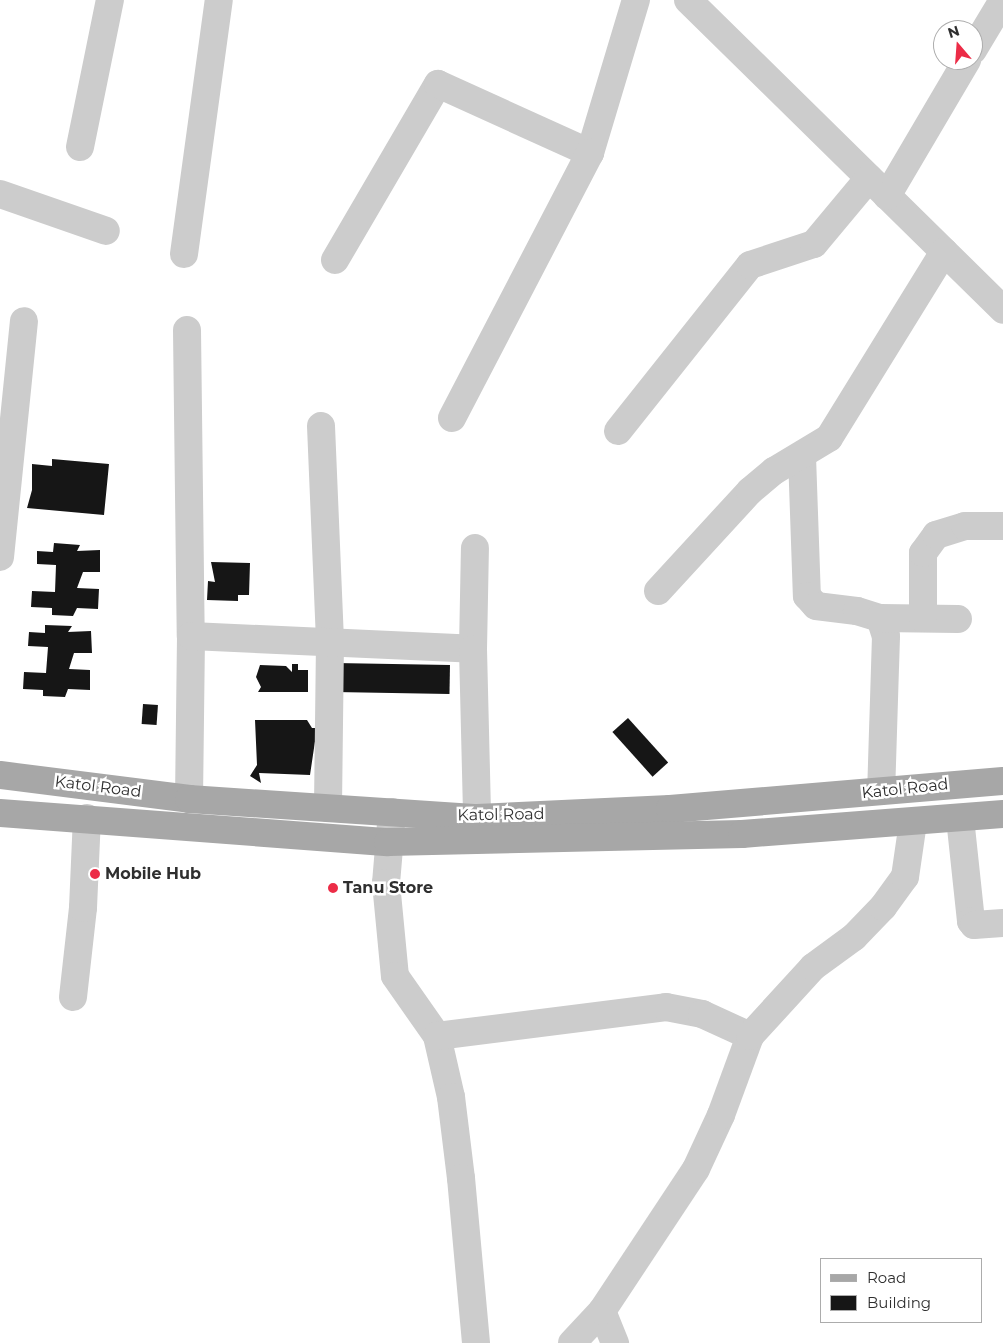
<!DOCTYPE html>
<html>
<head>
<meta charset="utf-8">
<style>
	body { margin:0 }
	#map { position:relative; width:1003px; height:1343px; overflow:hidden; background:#fff; font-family:Montserrat,sans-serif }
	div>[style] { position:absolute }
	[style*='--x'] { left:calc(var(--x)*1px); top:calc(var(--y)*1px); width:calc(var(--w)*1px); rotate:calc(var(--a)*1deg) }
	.building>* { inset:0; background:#161616; transform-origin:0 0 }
	.minor>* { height:28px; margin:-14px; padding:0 14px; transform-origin:14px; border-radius:14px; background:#ccc }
	.major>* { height:28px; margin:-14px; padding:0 14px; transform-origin:14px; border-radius:14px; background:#a7a7a7 }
	.dots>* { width:14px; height:14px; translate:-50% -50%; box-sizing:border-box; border:2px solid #fff; border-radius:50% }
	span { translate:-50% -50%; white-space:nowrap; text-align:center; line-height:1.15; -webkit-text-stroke:5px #fff; paint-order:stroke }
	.street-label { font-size:16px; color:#2f2f2f }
	.poi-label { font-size:16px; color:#2f2f2f; font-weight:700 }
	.left { translate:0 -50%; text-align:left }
	.legend { position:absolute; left:820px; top:1258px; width:162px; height:65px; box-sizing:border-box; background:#fff; border:1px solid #acacac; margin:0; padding:6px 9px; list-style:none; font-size:15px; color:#2f2f2f }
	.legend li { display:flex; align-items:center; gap:10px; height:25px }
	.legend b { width:25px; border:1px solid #acacac }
	.north { position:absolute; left:933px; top:20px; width:50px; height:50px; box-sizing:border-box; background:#fff; border:1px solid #acacac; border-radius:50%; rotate:342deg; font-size:14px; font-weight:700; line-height:20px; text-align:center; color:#2f2f2f }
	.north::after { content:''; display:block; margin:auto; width:18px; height:22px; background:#ec2c47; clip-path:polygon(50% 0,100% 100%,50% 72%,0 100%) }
</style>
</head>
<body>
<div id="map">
	<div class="building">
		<div style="clip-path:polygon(52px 459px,109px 464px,104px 515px,27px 508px,32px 490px,32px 464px,52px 466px)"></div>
		<div style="clip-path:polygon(54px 543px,80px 545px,77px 551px,100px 550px,100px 572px,83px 572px,77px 588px,99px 589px,98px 609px,77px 608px,73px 616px,52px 615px,52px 608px,31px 607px,32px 591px,55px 592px,56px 565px,37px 564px,37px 551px,53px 552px)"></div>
		<div style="clip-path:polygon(211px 562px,250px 563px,249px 595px,238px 595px,238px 601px,207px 600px,208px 581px,215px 582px)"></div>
		<div style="clip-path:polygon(45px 625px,72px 626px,68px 632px,91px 631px,92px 653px,74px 653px,69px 669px,90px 670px,90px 690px,68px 689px,65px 697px,43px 696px,43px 690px,23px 689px,24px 672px,46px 673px,48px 647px,28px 646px,29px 632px,45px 633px)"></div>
		<div style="left:335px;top:663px;width:115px;height:29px;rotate:1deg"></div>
		<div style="clip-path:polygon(292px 664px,298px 664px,298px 670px,308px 670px,308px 692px,258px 692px,261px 687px,256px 677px,260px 665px,286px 666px,292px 672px)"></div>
		<div style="left:143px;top:704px;width:15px;height:20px;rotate:4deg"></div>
		<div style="left:628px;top:718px;width:60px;height:21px;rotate:48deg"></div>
		<div style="clip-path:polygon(255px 720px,307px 720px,312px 728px,317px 728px,310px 775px,259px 773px,261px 783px,250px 776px,257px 765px)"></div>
	</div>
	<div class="minor">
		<div style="--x:688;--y:0;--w:442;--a:44.5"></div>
		<div style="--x:973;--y:50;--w:58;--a:-59"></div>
		<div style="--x:80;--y:147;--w:150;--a:-78.5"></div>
		<div style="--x:0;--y:194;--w:112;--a:19.2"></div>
		<div style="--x:887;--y:196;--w:158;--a:-59.5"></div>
		<div style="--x:184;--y:254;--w:256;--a:-82.2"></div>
		<div style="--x:335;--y:260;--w:204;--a:-59.7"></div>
		<div style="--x:438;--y:84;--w:167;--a:24.4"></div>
		<div style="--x:590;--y:153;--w:160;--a:-73.3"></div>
		<div style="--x:187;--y:330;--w:306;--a:89.3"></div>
		<div style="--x:191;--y:636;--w:163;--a:90.7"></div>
		<div style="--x:452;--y:418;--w:299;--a:-62.5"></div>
		<div style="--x:321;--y:426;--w:216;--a:87.6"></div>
		<div style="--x:330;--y:642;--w:166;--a:90.7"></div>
		<div style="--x:618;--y:431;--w:212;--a:-51.5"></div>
		<div style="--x:750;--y:265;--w:67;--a:-18.2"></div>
		<div style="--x:814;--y:244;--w:86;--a:-50.2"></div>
		<div style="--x:802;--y:456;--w:140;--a:88"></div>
		<div style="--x:807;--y:596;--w:13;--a:48"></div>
		<div style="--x:816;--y:606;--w:41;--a:7"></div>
		<div style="--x:857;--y:611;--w:24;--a:17"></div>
		<div style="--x:880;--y:618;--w:19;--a:72"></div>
		<div style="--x:886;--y:636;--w:155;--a:91.8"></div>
		<div style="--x:0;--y:557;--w:237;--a:-84.2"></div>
		<div style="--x:658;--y:591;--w:136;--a:-47.4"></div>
		<div style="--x:750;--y:491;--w:31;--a:-40"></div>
		<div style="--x:774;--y:471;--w:64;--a:-31"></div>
		<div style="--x:829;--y:438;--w:219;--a:-58.3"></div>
		<div style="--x:880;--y:618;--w:78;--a:0.7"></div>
		<div style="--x:923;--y:618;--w:65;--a:-90"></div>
		<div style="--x:923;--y:553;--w:22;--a:-54"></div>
		<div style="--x:936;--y:535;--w:30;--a:-17"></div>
		<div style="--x:965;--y:526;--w:38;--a:0"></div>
		<div style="--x:191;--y:636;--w:282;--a:2.6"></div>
		<div style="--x:473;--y:649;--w:101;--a:-88.9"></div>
		<div style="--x:473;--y:649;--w:169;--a:88.6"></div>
		<div style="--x:392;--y:812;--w:71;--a:94.8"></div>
		<div style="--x:386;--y:883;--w:93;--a:84.5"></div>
		<div style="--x:395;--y:976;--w:73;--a:55"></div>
		<div style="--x:437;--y:1036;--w:63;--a:77.1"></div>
		<div style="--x:451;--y:1097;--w:82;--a:83"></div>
		<div style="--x:461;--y:1178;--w:166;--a:84.8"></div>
		<div style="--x:960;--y:818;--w:104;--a:83.9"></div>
		<div style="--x:971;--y:921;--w:5;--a:53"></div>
		<div style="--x:974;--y:925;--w:29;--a:-4"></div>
		<div style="--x:73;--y:997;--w:90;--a:-83.6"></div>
		<div style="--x:83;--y:908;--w:90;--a:-87.5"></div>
		<div style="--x:437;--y:1036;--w:231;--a:-7.2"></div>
		<div style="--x:666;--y:1007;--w:37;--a:11"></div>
		<div style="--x:702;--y:1014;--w:53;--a:24.6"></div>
		<div style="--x:602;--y:1311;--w:35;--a:68"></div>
		<div style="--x:572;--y:1343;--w:44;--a:-46.8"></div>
		<div style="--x:602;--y:1311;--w:170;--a:-56.5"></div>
		<div style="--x:696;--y:1169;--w:60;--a:-65.2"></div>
		<div style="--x:721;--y:1115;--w:84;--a:-69.8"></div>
		<div style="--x:750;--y:1036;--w:93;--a:-47.6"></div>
		<div style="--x:813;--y:967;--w:51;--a:-36.2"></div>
		<div style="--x:854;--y:937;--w:42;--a:-46"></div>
		<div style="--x:883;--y:907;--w:37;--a:-54"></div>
		<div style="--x:905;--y:877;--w:56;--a:-81.7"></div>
	</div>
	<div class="major">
		<div style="--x:0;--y:775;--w:191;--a:7.2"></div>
		<div style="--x:189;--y:799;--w:289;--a:3.8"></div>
		<div style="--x:477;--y:818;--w:193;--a:-2.7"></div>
		<div style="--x:670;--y:809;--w:334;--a:-4.8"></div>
		<div style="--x:0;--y:813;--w:389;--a:4.3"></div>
		<div style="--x:388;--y:842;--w:354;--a:-1.3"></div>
		<div style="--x:742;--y:834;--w:262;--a:-4.4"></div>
	</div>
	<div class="dots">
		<div style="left:95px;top:874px;background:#ec2c47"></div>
		<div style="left:333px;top:888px;background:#ec2c47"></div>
	</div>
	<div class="street-label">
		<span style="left:98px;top:787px;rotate:7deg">Katol Road</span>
		<span style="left:905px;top:789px;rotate:-6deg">Katol Road</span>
		<span style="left:501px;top:815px;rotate:-1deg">Katol Road</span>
	</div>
	<div class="poi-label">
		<span class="left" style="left:105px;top:874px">Mobile Hub</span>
		<span class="left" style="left:343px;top:888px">Tanu Store</span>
	</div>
	<ul class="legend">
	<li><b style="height:6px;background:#a7a7a7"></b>Road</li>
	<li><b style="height:14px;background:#161616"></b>Building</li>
	</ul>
	<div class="north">N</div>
</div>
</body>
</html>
